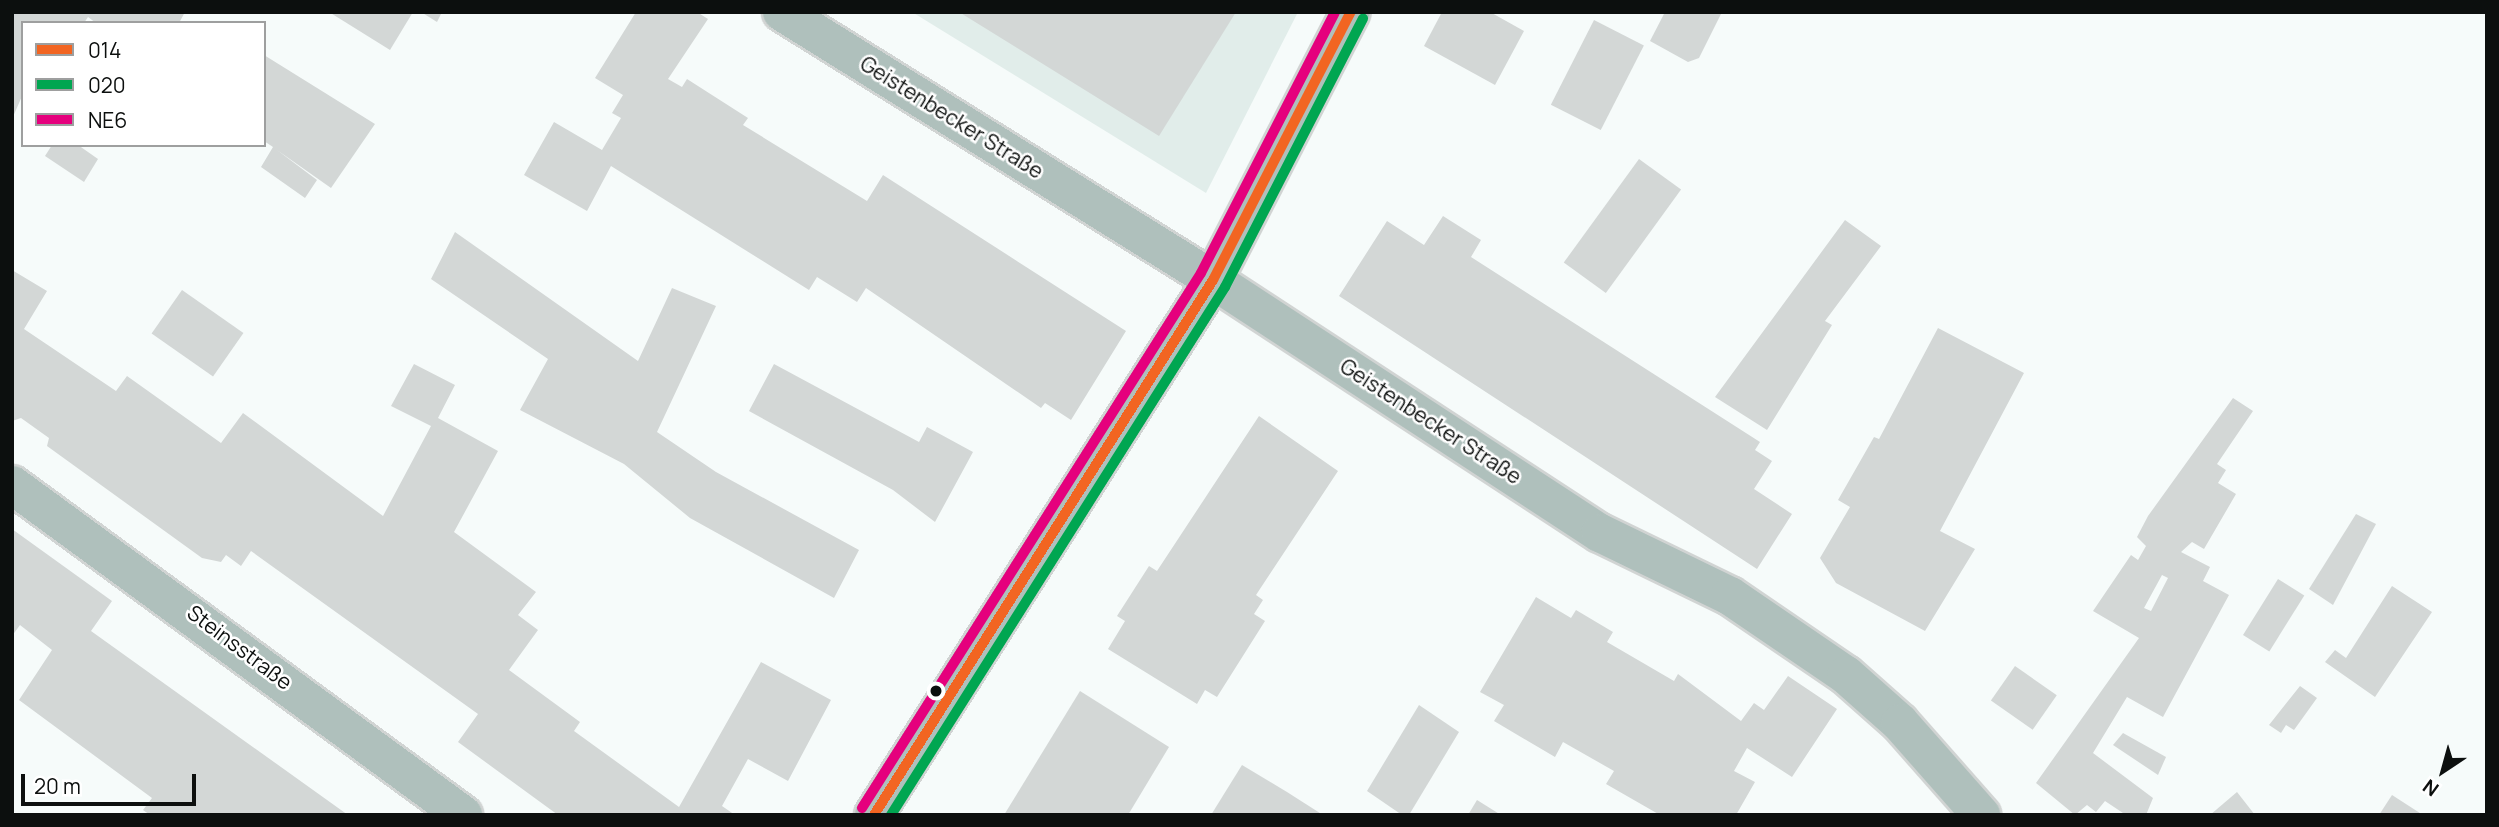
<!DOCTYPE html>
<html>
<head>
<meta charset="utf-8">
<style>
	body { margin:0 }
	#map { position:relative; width:2499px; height:827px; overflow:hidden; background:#f6fbfa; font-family:Manrope,sans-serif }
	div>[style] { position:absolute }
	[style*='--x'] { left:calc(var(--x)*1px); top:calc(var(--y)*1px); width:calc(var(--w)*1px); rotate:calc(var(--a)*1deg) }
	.built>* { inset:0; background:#e1edea }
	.building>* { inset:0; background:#d3d7d6; transform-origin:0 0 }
	.roads { filter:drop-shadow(2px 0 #d1d4d3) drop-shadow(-2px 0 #d1d4d3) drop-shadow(0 2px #d1d4d3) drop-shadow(0 -2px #d1d4d3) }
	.minor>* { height:38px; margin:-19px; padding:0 19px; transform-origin:19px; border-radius:19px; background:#afc0bc }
	.bus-1>* { height:10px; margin:-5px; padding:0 5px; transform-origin:5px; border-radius:5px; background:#f26522 }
	.bus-2>* { height:10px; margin:-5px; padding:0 5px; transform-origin:5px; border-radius:5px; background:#00a651 }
	.bus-3>* { height:10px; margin:-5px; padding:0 5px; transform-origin:5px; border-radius:5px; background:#e5007d }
	.dots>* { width:19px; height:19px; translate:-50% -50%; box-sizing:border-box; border:4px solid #fff; border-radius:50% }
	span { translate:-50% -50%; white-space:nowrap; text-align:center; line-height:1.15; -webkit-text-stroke:5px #fff; paint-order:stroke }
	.street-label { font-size:21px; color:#0c0f0e }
	.frame { position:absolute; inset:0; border:14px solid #0c0f0e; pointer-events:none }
	.legend { position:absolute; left:21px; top:21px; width:245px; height:126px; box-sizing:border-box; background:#fff; border:2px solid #9e9f9f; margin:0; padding:9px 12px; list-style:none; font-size:21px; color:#0c0f0e }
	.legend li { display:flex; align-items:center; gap:14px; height:35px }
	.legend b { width:35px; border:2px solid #9e9f9f }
	.north { position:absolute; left:2408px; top:736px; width:70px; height:70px; -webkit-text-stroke:5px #fff; paint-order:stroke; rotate:216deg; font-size:19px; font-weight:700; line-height:28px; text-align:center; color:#0c0f0e }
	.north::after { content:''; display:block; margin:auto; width:24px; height:32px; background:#0c0f0e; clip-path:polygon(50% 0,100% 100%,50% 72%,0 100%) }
	.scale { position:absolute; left:21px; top:774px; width:175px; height:32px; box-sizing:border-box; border:4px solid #0c0f0e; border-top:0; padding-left:9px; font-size:21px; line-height:24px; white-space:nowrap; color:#0c0f0e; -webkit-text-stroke:5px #fff; paint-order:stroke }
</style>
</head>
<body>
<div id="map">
	<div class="built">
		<div style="clip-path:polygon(912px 12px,1298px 12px,1206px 193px)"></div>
	</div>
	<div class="building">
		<div style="clip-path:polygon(12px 12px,185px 12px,179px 23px,96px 23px,88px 17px,84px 23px,23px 23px,23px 94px,12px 119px)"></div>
		<div style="clip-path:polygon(329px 12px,413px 12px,390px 50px)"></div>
		<div style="clip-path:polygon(421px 12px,442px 12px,437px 22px)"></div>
		<div style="clip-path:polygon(636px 12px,697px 12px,708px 19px,668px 79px,682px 87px,687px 79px,748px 118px,743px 125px,867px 201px,883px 175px,1126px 331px,1071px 420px,1045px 403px,1041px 408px,866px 288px,857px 302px,817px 277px,809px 290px,611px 166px,587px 211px,524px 175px,554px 122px,602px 150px,621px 118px,612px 113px,623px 95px,595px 78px)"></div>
		<div style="clip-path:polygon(959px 12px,1236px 12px,1159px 136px)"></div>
		<div style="clip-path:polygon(1442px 12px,1490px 12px,1524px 31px,1495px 85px,1424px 46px)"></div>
		<div style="clip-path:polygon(1665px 12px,1722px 12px,1699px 58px,1688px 62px,1650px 41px)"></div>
		<div style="left:1594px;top:20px;width:56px;height:95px;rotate:27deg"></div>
		<div style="clip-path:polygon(264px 55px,375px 124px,331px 188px,277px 150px,317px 180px,305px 198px,261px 167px,273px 147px,264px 141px)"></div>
		<div style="clip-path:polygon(52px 145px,78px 145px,98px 159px,84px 182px,45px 156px)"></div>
		<div style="left:1639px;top:159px;width:52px;height:128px;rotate:36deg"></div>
		<div style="clip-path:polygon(1443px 216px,1481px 240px,1471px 257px,1760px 442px,1755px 450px,1772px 461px,1754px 489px,1792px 514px,1757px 569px,1339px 296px,1387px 221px,1424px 245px)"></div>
		<div style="clip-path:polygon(1845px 220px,1881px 246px,1825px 321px,1832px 325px,1767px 430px,1715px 397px)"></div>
		<div style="clip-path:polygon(455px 232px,638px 361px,672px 288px,716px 306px,657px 432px,716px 472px,859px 550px,834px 598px,690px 518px,624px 464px,520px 410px,548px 359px,431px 279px)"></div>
		<div style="clip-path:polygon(12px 270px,47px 291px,24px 329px,116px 391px,127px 376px,221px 443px,243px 413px,383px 516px,431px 426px,391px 406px,414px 364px,455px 385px,438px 418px,498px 451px,454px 532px,536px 592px,518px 615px,538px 630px,509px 670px,580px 722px,574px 731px,679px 807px,761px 662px,831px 700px,788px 781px,748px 759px,722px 806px,735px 815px,558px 815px,458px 742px,478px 714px,379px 643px,251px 551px,241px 566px,226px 555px,221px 562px,202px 558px,47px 446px,49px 438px,21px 418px,12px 421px)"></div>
		<div style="left:182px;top:290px;width:75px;height:53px;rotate:35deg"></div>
		<div style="clip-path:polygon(1938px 328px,2024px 373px,1940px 531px,1975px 549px,1925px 631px,1836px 583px,1820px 558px,1850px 507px,1838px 500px,1874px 437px,1879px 439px)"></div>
		<div style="clip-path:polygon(774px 364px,919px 442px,927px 427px,973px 452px,935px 522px,893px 490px,749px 411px)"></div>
		<div style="clip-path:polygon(evenodd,2233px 398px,2253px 411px,2217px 464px,2226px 470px,2218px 483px,2236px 494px,2204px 549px,2192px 542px,2181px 552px,2210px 567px,2203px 581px,2229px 595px,2163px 717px,2127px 697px,2093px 753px,2153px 798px,2146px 815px,2126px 815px,2105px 801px,2096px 812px,2087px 805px,2075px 815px,2036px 783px,2139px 638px,2093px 611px,2131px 555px,2138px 560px,2146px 546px,2137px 537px,2148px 516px,2233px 398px,2162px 575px,2168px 578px,2151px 611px,2144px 608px,2162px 575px)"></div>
		<div style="clip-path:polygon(1259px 416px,1338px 471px,1256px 595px,1263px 600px,1254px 614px,1265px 621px,1217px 697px,1205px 690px,1197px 704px,1108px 649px,1125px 621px,1117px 616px,1149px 566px,1157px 571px)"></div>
		<div style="clip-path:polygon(2356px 514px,2376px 524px,2333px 605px,2309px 589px)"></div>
		<div style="clip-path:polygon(12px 529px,112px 601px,91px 631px,348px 815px,150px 815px,143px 810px,152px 798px,19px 700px,52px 650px,20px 625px,12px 636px)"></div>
		<div style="left:2278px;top:579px;width:31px;height:66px;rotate:32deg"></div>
		<div style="clip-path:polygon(2392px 586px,2432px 612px,2375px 697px,2325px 662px,2335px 650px,2346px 658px)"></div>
		<div style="clip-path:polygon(1536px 597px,1571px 618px,1576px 610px,1613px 632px,1607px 642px,1674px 681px,1678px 674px,1741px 721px,1754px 703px,1764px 710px,1788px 676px,1837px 709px,1792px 777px,1747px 748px,1734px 771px,1755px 782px,1736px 815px,1660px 815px,1606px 784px,1614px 771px,1563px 742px,1555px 757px,1494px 721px,1504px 705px,1480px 692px)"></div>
		<div style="left:2015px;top:666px;width:51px;height:42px;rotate:35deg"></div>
		<div style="clip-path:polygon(2300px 686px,2317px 698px,2294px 730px,2286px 725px,2281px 733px,2269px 725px)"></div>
		<div style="clip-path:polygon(1080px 691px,1169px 747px,1128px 815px,1004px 815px)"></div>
		<div style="clip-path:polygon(1419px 705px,1459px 732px,1409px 815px,1402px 815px,1367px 791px)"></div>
		<div style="clip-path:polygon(2123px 733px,2166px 757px,2158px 775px,2113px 745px)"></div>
		<div style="clip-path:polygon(1242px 765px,1287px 792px,1323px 815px,1211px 815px)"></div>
		<div style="clip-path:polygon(2237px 792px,2255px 815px,2210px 815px)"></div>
		<div style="clip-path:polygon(2392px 795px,2423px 815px,2379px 815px)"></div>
		<div style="clip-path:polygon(1477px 800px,1501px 815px,1468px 815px)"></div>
	</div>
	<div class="roads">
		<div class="minor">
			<div style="--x:782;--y:12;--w:508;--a:31.87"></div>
			<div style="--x:1213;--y:280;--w:462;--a:33.2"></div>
			<div style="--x:1600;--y:533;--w:144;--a:25.9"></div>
			<div style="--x:1730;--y:596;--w:140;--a:34.3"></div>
			<div style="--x:1846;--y:675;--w:72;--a:41.6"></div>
			<div style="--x:1900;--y:723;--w:123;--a:48.6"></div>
			<div style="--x:12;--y:485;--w:559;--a:36.19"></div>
			<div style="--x:874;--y:815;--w:633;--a:-57.64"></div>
			<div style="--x:1213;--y:280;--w:301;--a:-62.8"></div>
		</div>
	</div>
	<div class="bus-1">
		<div style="--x:874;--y:815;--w:633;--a:-57.64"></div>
		<div style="--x:1213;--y:280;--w:301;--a:-62.8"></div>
	</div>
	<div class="bus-2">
		<div style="--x:891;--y:815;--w:625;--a:-57.68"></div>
		<div style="--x:1225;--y:287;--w:302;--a:-62.8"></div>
	</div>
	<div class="bus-3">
		<div style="--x:862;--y:808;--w:633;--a:-57.64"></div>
		<div style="--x:1201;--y:273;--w:293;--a:-62.8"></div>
	</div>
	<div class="dots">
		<div style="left:936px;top:691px;background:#0c0f0e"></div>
	</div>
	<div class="street-label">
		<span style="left:952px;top:117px;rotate:32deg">Geistenbecker Straße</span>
		<span style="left:1431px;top:421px;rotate:33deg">Geistenbecker Straße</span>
		<span style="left:240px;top:647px;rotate:37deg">Steinsstraße</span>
	</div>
	<div class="frame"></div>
	<ul class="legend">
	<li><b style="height:9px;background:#f26522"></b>014</li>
	<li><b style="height:9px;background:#00a651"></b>020</li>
	<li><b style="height:9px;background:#e5007d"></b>NE6</li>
	</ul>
	<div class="north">N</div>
	<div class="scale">20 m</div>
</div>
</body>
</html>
